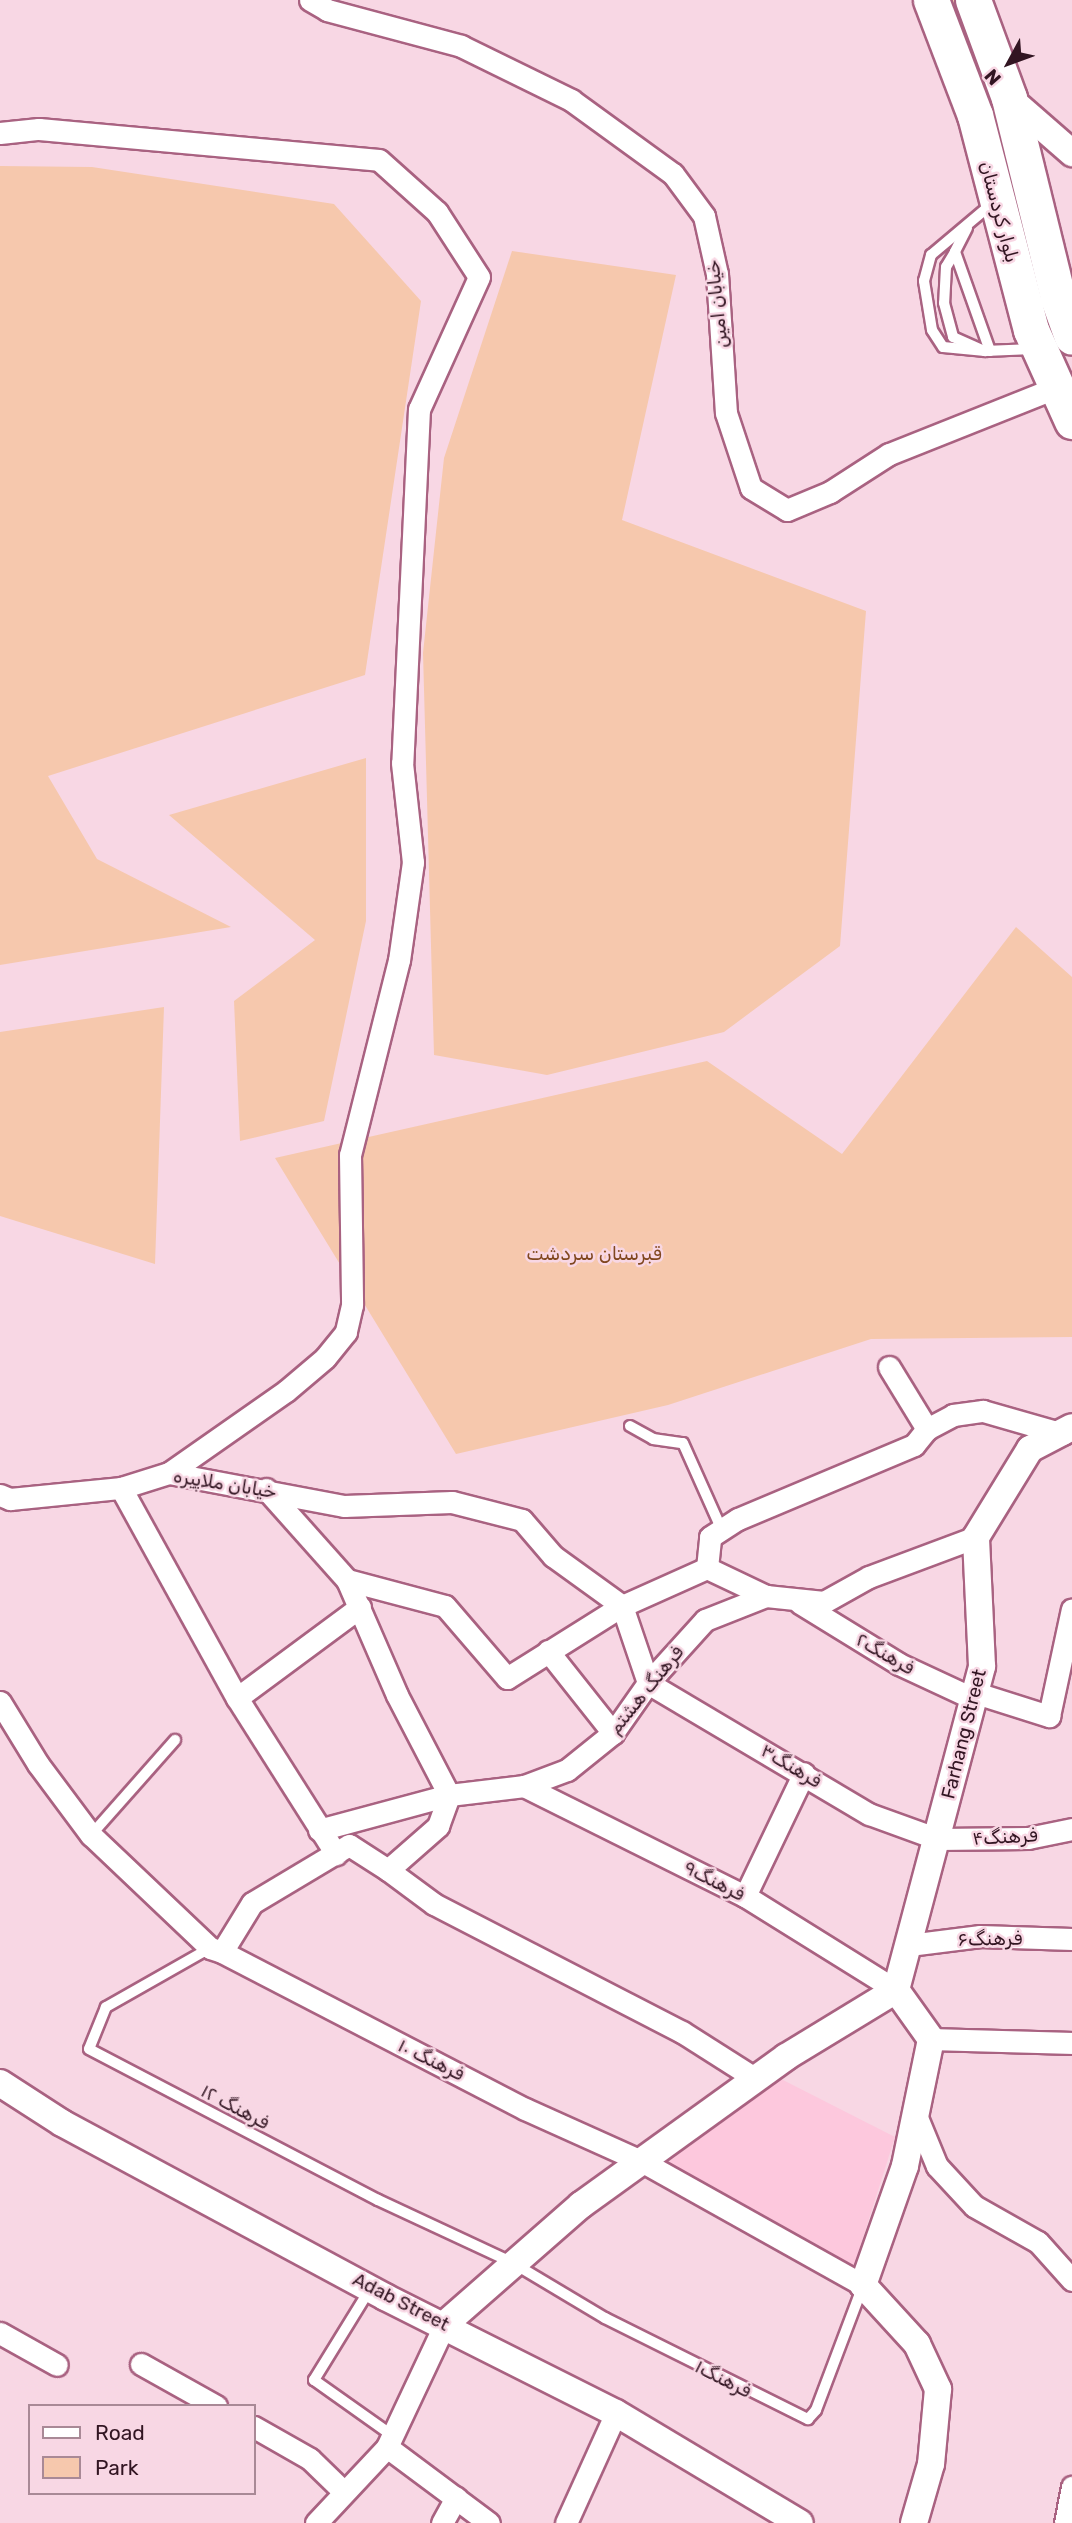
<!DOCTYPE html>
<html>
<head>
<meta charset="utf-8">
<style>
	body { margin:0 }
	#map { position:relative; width:1072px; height:2523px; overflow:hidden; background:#f8d7e4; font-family:Rubik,Cairo,sans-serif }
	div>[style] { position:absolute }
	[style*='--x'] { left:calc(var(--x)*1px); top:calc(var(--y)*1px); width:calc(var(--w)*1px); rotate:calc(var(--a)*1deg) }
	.built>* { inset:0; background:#fdc8dd }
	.green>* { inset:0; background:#f6c8ad }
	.roads { filter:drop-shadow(2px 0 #a96281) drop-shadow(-2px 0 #a96281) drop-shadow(0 2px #a96281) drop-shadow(0 -2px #a96281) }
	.service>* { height:10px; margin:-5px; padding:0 5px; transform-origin:5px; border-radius:5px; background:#fff }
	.minor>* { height:21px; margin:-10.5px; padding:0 10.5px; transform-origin:10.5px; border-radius:10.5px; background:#fff }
	.tertiary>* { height:26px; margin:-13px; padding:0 13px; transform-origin:13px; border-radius:13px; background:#fff }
	.primary>* { height:35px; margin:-17.5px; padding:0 17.5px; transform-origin:17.5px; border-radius:17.5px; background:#fff }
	span { translate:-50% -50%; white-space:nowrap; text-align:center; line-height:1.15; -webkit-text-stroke:5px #f8d7e4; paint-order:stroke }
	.street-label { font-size:19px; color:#321522 }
	.park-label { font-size:19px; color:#80471f }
	.legend { position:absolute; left:28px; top:2404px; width:228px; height:91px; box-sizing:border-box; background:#f8d7e4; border:2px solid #a98996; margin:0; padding:9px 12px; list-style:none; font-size:21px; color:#321522 }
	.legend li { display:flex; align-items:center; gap:14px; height:35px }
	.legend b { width:35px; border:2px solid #a98996 }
	.north { position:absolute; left:974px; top:28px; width:70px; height:70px; -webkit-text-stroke:5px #f8d7e4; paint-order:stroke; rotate:229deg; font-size:19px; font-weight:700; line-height:28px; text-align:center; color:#321522 }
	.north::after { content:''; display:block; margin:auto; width:24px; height:32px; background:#321522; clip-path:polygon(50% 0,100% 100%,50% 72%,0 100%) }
</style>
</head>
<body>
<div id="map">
	<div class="built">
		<div style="clip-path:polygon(781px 2079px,895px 2137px,854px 2266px,664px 2165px)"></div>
	</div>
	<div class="green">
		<div style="clip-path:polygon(944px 0,955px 0,995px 103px,1012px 168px,1007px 171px)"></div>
		<div style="clip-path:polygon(0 166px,92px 167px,334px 204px,421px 301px,365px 675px,48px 776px,97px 859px,231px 927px,0 965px)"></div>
		<div style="clip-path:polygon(512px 251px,676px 275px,622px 520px,866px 611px,840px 946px,724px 1032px,547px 1075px,434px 1055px,423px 653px,444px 458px)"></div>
		<div style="clip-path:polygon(366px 758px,366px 921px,324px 1121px,240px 1141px,234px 1001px,315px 940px,169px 815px)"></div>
		<div style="clip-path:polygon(1016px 927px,1072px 977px,1072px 1337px,871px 1339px,668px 1405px,456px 1454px,275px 1158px,707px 1061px,842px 1154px)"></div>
		<div style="clip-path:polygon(164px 1007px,155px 1264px,0 1216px,0 1032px)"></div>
	</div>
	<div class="roads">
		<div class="service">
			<div style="--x:967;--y:228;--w:27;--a:117"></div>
			<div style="--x:955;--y:252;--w:105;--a:70.5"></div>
			<div style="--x:955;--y:252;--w:17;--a:121"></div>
			<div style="--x:946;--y:267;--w:36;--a:93"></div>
			<div style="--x:944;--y:303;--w:35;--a:75"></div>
			<div style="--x:953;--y:337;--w:35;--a:24"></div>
			<div style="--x:985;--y:351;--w:48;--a:-2.4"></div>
			<div style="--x:985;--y:351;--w:42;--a:-174.6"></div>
			<div style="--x:943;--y:347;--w:20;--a:-123"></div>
			<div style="--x:932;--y:330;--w:50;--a:-99.3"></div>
			<div style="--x:924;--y:281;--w:27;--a:-75"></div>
			<div style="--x:931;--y:255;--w:81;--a:-40"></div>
			<div style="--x:630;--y:1426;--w:26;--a:29"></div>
			<div style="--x:653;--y:1439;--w:30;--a:8"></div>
			<div style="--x:683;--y:1443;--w:95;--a:65.9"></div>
			<div style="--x:91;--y:1835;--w:127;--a:-48.5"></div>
			<div style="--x:210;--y:1948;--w:120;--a:150.4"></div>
			<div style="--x:106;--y:2007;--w:45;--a:112"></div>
			<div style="--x:89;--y:2049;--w:326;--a:27.6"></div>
			<div style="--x:378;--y:2200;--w:149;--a:25"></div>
			<div style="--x:513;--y:2263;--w:107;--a:30.9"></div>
			<div style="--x:605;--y:2318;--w:227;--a:26.5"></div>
			<div style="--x:808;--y:2419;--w:12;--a:-48"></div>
			<div style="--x:816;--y:2410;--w:130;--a:-69.3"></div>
			<div style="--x:370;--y:2289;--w:107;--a:121.6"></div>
			<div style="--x:314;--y:2380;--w:97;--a:35.3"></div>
		</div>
		<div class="minor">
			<div style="--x:310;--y:0;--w:20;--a:30"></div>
			<div style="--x:327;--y:10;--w:139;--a:15"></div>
			<div style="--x:461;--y:46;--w:123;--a:26.1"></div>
			<div style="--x:571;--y:100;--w:126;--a:36"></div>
			<div style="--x:673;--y:174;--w:52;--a:53.6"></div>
			<div style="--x:704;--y:216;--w:59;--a:77.4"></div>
			<div style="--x:717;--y:274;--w:139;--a:86.3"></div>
			<div style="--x:726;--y:413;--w:79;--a:71.6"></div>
			<div style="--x:751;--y:488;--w:42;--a:31.4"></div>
			<div style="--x:787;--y:510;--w:47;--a:-22.7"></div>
			<div style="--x:830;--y:492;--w:70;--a:-32.8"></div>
			<div style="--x:889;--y:454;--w:181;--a:-21.7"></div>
			<div style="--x:0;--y:133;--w:39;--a:-6"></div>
			<div style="--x:39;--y:129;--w:341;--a:5.2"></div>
			<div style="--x:379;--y:160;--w:78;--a:41.9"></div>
			<div style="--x:437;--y:212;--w:77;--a:57.1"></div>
			<div style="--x:479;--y:277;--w:145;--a:114.4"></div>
			<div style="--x:419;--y:409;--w:354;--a:92.7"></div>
			<div style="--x:402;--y:763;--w:100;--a:83.7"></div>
			<div style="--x:413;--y:862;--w:99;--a:98.1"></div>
			<div style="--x:399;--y:960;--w:201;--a:104.1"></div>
			<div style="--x:350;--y:1155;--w:150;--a:89.2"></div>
			<div style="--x:352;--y:1305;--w:28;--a:103"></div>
			<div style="--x:346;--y:1332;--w:33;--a:129"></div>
			<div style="--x:325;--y:1358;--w:51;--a:139.8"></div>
			<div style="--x:286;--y:1391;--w:143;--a:145"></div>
			<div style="--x:889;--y:1367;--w:73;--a:58.5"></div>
			<div style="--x:121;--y:1488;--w:240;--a:61.1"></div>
			<div style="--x:237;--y:1698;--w:185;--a:57.6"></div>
			<div style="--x:266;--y:1489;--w:122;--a:48.3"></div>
			<div style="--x:347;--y:1580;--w:101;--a:14.9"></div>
			<div style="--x:445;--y:1606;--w:95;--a:49.3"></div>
			<div style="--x:507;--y:1678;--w:136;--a:-32.1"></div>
			<div style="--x:622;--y:1606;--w:81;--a:71.3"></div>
			<div style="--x:648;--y:1683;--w:257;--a:30.7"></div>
			<div style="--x:869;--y:1814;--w:73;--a:19.9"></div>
			<div style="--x:938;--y:1839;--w:90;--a:-0.6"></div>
			<div style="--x:1028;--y:1838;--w:45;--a:-11.6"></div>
			<div style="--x:0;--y:1495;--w:11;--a:22"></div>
			<div style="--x:10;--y:1499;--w:112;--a:-5.7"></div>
			<div style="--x:121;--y:1488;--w:50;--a:-17.4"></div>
			<div style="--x:169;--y:1473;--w:178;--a:10.7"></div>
			<div style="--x:344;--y:1506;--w:108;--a:-2.1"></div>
			<div style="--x:452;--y:1502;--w:72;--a:14.4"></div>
			<div style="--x:522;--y:1520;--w:48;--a:49.3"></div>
			<div style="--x:553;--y:1556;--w:85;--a:35.9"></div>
			<div style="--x:622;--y:1606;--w:93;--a:-24.1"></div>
			<div style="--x:707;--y:1568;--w:65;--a:25.4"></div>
			<div style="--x:707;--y:1568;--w:31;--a:-84"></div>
			<div style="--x:710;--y:1537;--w:33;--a:-33"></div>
			<div style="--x:738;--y:1519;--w:191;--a:-22.8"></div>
			<div style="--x:914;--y:1445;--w:21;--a:-51"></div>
			<div style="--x:927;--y:1429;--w:30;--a:-28"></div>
			<div style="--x:953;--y:1415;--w:30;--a:-8"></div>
			<div style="--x:983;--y:1411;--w:83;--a:16"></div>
			<div style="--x:800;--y:1603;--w:116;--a:31.6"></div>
			<div style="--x:899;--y:1664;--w:83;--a:25"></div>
			<div style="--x:548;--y:1651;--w:105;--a:51.6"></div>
			<div style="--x:976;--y:1693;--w:77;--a:17.5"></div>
			<div style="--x:1049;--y:1716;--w:109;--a:-77.9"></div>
			<div style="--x:237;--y:1698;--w:153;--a:-36.5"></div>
			<div style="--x:0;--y:1702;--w:73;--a:58.5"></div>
			<div style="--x:38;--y:1764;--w:89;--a:53.3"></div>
			<div style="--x:91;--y:1835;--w:164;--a:43.5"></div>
			<div style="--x:210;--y:1948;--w:13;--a:18"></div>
			<div style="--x:524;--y:1786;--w:247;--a:26.5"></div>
			<div style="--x:745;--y:1896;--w:178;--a:31.9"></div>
			<div style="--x:319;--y:1830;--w:135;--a:-15.1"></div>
			<div style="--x:449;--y:1795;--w:113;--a:-117.5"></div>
			<div style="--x:397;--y:1695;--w:125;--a:-113.5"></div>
			<div style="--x:388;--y:1870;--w:46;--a:-147.3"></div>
			<div style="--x:349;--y:1845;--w:113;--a:149.1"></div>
			<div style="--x:252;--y:1903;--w:57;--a:121.5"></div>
			<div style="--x:222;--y:1952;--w:341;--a:27.4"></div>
			<div style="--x:525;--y:2109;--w:129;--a:24.2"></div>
			<div style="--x:643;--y:2162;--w:252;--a:29.2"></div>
			<div style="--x:745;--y:1896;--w:136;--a:-64.4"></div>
			<div style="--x:909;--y:1945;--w:72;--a:-7.2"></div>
			<div style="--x:980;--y:1936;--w:92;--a:1.9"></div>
			<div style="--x:931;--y:2039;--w:141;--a:1.6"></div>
			<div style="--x:756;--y:2079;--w:88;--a:-147.6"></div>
			<div style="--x:682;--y:2032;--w:279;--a:-152.7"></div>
			<div style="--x:434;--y:1904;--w:57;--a:-143.5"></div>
			<div style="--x:388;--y:1870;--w:67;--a:-41.3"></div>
			<div style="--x:438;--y:1826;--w:33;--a:-70"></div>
			<div style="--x:449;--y:1795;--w:76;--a:-6.8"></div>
			<div style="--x:524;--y:1786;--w:46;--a:-20.4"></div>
			<div style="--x:567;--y:1770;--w:59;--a:-38.8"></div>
			<div style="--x:613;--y:1733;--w:61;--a:-55"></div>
			<div style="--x:648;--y:1683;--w:85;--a:-47.9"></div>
			<div style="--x:705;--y:1620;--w:66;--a:-21.5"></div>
			<div style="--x:766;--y:1596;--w:58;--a:5.9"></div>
			<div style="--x:824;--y:1602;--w:51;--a:-29.1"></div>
			<div style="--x:869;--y:1577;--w:114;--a:-20.5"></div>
			<div style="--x:918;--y:2120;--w:50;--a:67.6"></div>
			<div style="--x:937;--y:2166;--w:54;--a:47.2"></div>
			<div style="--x:974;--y:2206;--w:73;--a:29.4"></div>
			<div style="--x:1038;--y:2242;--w:51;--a:48.2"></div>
			<div style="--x:0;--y:2333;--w:65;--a:29.3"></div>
			<div style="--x:141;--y:2364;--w:86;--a:29.2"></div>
			<div style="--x:254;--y:2427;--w:64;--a:29.7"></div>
			<div style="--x:310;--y:2459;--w:47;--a:44.1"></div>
			<div style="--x:387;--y:2447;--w:127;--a:36.7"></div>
			<div style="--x:316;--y:2523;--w:104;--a:-46.9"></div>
			<div style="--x:387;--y:2447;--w:136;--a:-64.8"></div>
			<div style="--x:442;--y:2523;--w:29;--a:-61"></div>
			<div style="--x:566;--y:2523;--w:121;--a:-65.6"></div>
			<div style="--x:1065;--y:2523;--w:37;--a:-79"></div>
		</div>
		<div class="tertiary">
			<div style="--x:1009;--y:98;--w:84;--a:41.1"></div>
			<div style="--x:896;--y:1990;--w:335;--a:-75.1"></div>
			<div style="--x:982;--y:1666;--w:129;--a:-92.7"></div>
			<div style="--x:976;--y:1537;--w:103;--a:-58.5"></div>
			<div style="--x:1030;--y:1449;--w:47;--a:-27.6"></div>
			<div style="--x:896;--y:1990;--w:60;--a:54.5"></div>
			<div style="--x:931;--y:2039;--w:130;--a:101.6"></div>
			<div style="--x:905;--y:2166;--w:126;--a:109.4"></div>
			<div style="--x:863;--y:2285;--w:80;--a:47.5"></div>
			<div style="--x:917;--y:2344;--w:50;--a:65"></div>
			<div style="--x:938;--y:2389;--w:75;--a:95.3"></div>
			<div style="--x:931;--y:2464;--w:61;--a:106.1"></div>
			<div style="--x:0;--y:2083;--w:74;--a:32.8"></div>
			<div style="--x:62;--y:2123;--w:367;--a:28.3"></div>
			<div style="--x:385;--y:2297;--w:258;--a:26.7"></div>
			<div style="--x:616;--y:2413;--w:214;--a:30.9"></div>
			<div style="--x:445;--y:2324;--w:181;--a:-41.2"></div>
			<div style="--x:581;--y:2205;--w:253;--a:-35.8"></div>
			<div style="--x:786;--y:2057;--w:129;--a:-31.3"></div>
		</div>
		<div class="primary">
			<div style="--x:931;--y:0;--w:123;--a:69.1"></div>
			<div style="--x:975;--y:115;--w:222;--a:75.4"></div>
			<div style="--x:1031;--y:330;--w:100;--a:65.7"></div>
			<div style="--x:973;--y:0;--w:104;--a:69.8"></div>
			<div style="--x:1009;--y:98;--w:206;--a:76.2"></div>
			<div style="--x:1058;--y:298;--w:41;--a:70.3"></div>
		</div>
	</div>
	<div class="street-label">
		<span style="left:999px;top:212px;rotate:75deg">بلوار کردستان</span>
		<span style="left:717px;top:304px;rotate:-96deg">خیابان امین</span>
		<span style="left:225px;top:1484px;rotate:9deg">خیابان ملاپیره</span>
		<span style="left:885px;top:1654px;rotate:30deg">فرهنگ۲</span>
		<span style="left:646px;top:1690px;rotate:-51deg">فرهنگ هشتم</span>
		<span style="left:964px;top:1734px;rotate:-76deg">Farhang Street</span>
		<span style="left:791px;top:1766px;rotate:31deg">فرهنگ۳</span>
		<span style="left:1005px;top:1837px;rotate:-3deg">فرهنگ۴</span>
		<span style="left:714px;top:1881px;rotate:27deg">فرهنگ۹</span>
		<span style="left:990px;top:1939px;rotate:-1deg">فرهنگ۶</span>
		<span style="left:431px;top:2060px;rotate:26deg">فرهنگ ۱۰</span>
		<span style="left:235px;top:2107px;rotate:28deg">فرهنگ ۱۲</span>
		<span style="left:401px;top:2302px;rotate:27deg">Adab Street</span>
		<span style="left:723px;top:2379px;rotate:27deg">فرهنگ۱</span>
	</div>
	<div class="park-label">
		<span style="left:594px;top:1254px">قبرستان سردشت</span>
	</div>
	<ul class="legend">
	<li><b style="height:9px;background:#fff"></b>Road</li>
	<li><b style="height:19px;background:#f6c8ad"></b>Park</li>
	</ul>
	<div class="north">N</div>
</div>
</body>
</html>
